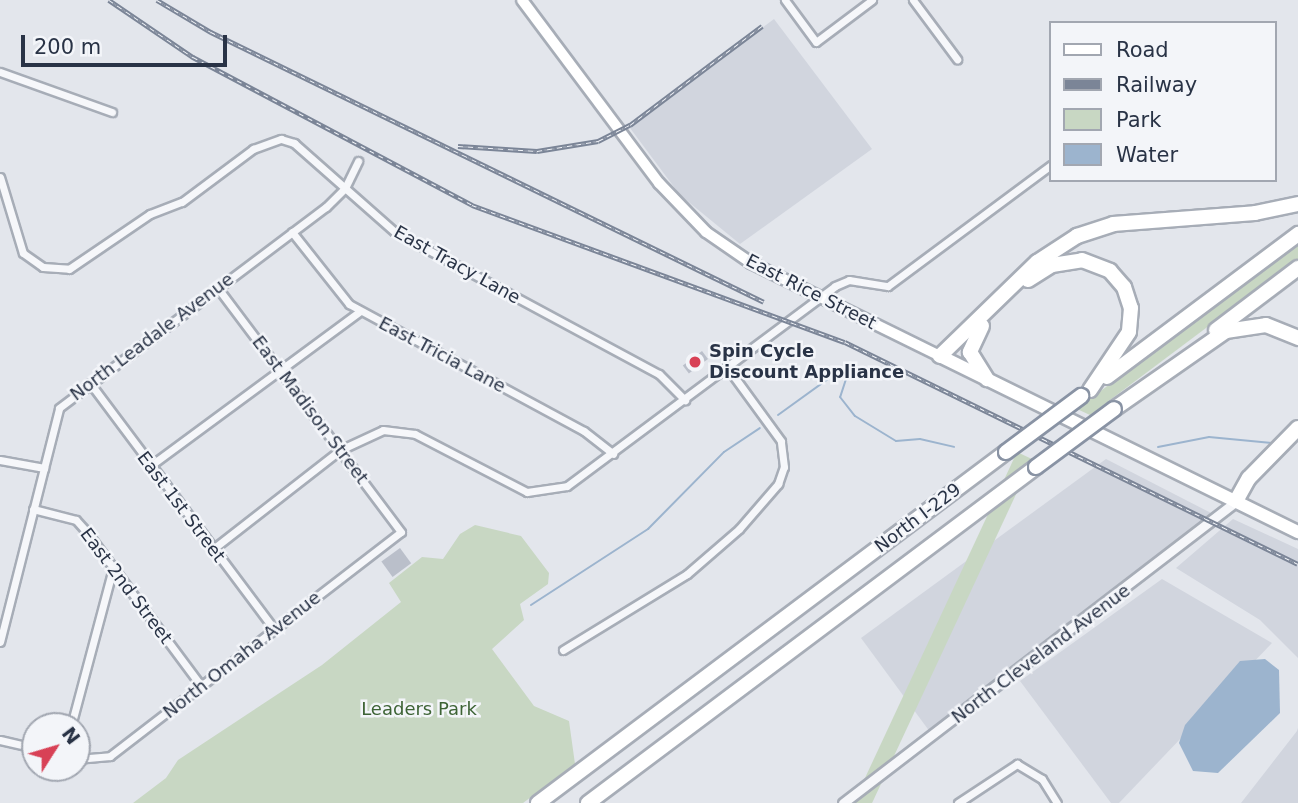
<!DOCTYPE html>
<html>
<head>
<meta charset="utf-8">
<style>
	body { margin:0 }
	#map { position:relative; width:1298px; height:803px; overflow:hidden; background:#e3e6ec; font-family:"DejaVu Sans",sans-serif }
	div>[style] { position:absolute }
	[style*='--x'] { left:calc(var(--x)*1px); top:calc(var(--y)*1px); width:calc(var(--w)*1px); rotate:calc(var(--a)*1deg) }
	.built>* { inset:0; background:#d1d5de }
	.green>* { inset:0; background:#c8d7c3; transform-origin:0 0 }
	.water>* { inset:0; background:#9cb4ce }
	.stream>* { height:2px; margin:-1px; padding:0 1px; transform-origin:1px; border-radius:1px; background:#9cb4ce }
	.building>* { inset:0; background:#babfca; transform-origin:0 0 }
	.roads { filter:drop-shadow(2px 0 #a7adb7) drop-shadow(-2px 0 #a7adb7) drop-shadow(0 2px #a7adb7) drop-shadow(0 -2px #a7adb7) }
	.minor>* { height:7px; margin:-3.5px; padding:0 3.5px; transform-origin:3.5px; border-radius:3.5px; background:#f6f7fa }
	.tertiary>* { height:9px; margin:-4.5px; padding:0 4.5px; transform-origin:4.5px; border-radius:4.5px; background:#f6f7fa }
	.secondary>* { height:10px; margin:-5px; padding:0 5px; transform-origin:5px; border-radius:5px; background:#fff }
	.primary>* { height:12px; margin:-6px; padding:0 6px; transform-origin:6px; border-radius:6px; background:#fff }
	.motorway>* { height:14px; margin:-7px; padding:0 7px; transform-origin:7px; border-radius:7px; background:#fff }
	.rail>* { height:4.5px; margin-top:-2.25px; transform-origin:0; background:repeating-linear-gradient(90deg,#f3f5f9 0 5px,#7b8597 0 10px); box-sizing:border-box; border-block:2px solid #7b8597 }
	.bridges { filter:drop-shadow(2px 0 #8993a4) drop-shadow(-2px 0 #8993a4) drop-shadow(0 2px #8993a4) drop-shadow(0 -2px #8993a4) }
	.motorway-bridge>* { height:14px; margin:-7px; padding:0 7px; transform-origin:7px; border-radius:7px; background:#fff }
	.dots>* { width:19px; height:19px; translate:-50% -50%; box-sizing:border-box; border:4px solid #f3f5f9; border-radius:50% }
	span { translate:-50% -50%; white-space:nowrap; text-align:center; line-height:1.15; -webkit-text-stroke:5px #f3f5f9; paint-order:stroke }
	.street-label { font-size:18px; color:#293346 }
	.poi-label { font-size:18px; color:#293346; font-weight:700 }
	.left { translate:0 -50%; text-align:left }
	.park-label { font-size:18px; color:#3d6335 }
	.legend { position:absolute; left:1049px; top:21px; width:228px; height:161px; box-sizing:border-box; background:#f3f5f9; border:2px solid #a2a7b1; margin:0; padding:9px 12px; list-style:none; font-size:21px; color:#293346 }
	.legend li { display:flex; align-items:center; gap:14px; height:35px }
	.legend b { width:35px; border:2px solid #a2a7b1 }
	.north { position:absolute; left:21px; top:712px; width:70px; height:70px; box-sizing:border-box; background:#f3f5f9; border:2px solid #a2a7b1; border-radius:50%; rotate:53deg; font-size:19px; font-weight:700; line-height:28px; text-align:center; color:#293346 }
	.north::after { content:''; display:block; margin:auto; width:24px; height:32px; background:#d84156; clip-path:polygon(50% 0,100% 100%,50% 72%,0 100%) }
	.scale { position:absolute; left:21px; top:35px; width:206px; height:32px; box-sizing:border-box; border:4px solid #293346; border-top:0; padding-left:9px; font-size:21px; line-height:24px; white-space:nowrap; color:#293346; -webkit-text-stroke:5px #f3f5f9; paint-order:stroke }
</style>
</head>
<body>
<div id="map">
	<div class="built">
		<div style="clip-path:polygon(774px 19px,872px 149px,740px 244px,680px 195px,630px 128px)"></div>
		<div style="clip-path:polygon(1106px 459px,1213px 514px,930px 732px,861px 638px)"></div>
		<div style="clip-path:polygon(1233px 519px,1298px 549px,1298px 658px,1260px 620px,1176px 568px)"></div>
		<div style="clip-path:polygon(1162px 579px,1272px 643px,1119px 803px,1111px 803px,1020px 681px)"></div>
		<div style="clip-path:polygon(1298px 728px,1298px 803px,1241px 803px,1297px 731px)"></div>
	</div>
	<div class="green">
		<div style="clip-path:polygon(1298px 241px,1298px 259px,1090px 415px,1077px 409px)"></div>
		<div style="left:1017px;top:452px;width:17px;height:584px;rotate:25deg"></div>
		<div style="clip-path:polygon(475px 525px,521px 536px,549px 573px,548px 584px,520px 604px,524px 620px,492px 649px,534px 706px,569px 721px,575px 764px,523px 803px,133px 803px,166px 778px,178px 760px,322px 665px,401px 602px,389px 583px,422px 557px,443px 559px,460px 534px)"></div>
	</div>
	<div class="water">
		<div style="clip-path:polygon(1265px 659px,1279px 670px,1280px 713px,1218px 773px,1193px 771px,1179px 743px,1185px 725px,1240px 661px)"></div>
	</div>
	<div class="stream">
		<div style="--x:778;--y:415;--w:75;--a:-35.8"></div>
		<div style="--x:839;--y:371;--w:9;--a:32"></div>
		<div style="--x:847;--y:376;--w:22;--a:108"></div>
		<div style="--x:840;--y:397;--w:24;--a:52"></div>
		<div style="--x:855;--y:416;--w:48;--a:31.4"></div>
		<div style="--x:896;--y:441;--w:24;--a:-5"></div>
		<div style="--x:920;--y:439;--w:35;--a:13"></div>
		<div style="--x:1158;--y:447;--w:52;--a:-11.1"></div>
		<div style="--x:1209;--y:437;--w:63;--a:5.4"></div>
		<div style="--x:531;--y:605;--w:140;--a:-33"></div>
		<div style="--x:648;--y:529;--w:108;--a:-45.4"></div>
		<div style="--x:724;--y:452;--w:43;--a:-33.7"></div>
	</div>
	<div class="building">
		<div style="left:702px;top:351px;width:10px;height:24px;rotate:53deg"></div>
		<div style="left:400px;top:548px;width:19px;height:23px;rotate:54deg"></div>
	</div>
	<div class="roads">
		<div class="minor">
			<div style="--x:785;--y:0;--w:52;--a:53.6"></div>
			<div style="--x:816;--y:42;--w:70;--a:-36.9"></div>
			<div style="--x:913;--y:0;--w:74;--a:53.3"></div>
			<div style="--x:0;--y:72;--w:119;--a:19.7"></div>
			<div style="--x:0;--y:177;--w:79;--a:73.2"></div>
			<div style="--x:23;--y:253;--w:24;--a:35"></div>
			<div style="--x:43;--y:267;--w:26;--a:4"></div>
			<div style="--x:69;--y:269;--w:98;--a:-34.2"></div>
			<div style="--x:150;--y:214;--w:34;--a:-21"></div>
			<div style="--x:182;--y:202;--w:89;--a:-36.7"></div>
			<div style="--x:253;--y:149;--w:30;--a:-20"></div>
			<div style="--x:281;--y:139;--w:14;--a:17"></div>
			<div style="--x:294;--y:143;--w:135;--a:41.4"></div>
			<div style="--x:395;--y:232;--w:300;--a:28.3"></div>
			<div style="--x:659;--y:374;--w:37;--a:45"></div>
			<div style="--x:292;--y:232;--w:92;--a:51.6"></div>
			<div style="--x:349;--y:304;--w:267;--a:28.4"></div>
			<div style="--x:584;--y:431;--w:37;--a:38"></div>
			<div style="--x:90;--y:383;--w:307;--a:53.2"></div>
			<div style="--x:0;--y:460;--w:45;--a:10.3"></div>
			<div style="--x:150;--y:466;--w:261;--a:-36.4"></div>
			<div style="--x:33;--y:509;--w:44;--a:14.3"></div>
			<div style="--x:76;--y:520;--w:15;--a:48"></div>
			<div style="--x:86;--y:531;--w:193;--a:53.4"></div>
			<div style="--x:213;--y:549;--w:161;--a:-37.9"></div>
			<div style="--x:340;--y:450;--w:47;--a:-24.9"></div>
			<div style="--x:383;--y:430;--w:32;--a:7"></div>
			<div style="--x:415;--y:434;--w:126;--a:27.4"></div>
			<div style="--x:527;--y:492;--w:40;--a:-8.5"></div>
			<div style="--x:567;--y:486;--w:334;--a:-36.7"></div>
			<div style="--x:835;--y:286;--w:15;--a:-23"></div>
			<div style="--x:849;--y:280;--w:39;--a:9"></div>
			<div style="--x:888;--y:286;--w:203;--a:-36.6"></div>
			<div style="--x:0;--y:642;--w:241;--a:-75.8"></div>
			<div style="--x:59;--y:408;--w:334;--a:-37"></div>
			<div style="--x:326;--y:207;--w:27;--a:-45"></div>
			<div style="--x:345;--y:188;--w:30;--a:-64"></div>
			<div style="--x:563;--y:650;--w:145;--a:-31.5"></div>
			<div style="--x:687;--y:574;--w:69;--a:-40.9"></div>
			<div style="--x:739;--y:529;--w:60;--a:-49.1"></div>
			<div style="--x:778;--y:484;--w:18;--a:-71"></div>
			<div style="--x:784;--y:467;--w:26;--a:-97"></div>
			<div style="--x:781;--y:441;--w:92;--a:-126.1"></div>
			<div style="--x:71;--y:726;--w:163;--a:-75.1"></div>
			<div style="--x:0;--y:740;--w:36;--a:13"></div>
			<div style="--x:77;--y:759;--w:33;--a:-5"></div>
			<div style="--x:110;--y:756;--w:367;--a:-37.6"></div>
			<div style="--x:401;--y:532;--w:305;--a:-126.9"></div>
			<div style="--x:958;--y:803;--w:71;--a:-33.5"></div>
			<div style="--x:1017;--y:764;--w:29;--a:31"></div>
			<div style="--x:1042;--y:779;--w:28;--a:58"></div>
		</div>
		<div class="tertiary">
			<div style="--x:843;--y:803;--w:496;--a:-37.5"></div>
		</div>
		<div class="secondary">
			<div style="--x:522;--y:0;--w:229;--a:53.2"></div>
			<div style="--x:659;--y:183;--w:68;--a:46.2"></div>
			<div style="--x:706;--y:232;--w:55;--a:34.6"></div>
			<div style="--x:751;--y:263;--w:211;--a:26.2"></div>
		</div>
		<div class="primary">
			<div style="--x:940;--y:356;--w:399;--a:26.2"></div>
		</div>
		<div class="motorway">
			<div style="--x:1028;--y:280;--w:28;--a:-32"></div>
			<div style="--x:1052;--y:265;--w:30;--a:-9"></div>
			<div style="--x:1082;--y:260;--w:30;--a:21"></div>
			<div style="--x:1110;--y:271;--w:21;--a:49"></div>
			<div style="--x:1124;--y:287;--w:22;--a:72"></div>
			<div style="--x:1131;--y:308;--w:24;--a:95"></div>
			<div style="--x:1129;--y:332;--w:70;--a:123.9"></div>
			<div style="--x:982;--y:326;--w:29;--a:115"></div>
			<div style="--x:970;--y:352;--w:32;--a:58"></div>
			<div style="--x:1216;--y:330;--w:103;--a:-37.1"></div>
			<div style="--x:940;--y:356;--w:135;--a:-44.1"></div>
			<div style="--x:1037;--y:262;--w:48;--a:-33"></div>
			<div style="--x:1077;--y:236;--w:38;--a:-18"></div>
			<div style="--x:1113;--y:224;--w:142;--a:-4.4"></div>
			<div style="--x:1255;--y:213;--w:44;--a:-11.8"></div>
			<div style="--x:1107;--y:377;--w:239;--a:-36.8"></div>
			<div style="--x:1114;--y:409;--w:136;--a:-34.9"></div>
			<div style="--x:1226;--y:331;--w:40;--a:-8.5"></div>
			<div style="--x:1266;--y:325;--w:35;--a:22"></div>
			<div style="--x:1236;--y:501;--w:26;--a:-61"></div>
			<div style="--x:1249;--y:478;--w:70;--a:-45.6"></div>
			<div style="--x:538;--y:803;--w:585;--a:-36.87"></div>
			<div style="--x:588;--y:803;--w:560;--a:-36.87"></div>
		</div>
	</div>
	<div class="rail">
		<div style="--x:109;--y:0;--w:102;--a:34.2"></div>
		<div style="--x:193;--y:57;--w:316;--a:27.9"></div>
		<div style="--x:472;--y:205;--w:397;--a:20.2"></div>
		<div style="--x:845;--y:342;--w:504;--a:26.11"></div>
		<div style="--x:157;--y:0;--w:63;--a:30.7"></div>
		<div style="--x:211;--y:32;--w:615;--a:26.02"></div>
		<div style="--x:458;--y:146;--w:79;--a:3.6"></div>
		<div style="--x:537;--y:151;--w:62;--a:-9.3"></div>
		<div style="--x:598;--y:141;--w:36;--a:-27"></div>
		<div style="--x:630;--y:125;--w:165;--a:-36.9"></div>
	</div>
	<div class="bridges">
		<div class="motorway-bridge">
			<div style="--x:1006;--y:452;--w:94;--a:-36.7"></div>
			<div style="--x:1036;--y:467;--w:97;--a:-36.6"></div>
		</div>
	</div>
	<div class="dots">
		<div style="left:695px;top:362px;background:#d84156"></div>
	</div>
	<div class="street-label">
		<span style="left:457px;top:265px;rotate:29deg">East Tracy Lane</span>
		<span style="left:811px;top:292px;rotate:27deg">East Rice Street</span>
		<span style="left:152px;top:337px;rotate:-37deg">North Leadale Avenue</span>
		<span style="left:442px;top:355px;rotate:28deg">East Tricia Lane</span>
		<span style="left:310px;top:410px;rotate:53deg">East Madison Street</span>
		<span style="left:181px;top:507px;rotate:53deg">East 1st Street</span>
		<span style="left:918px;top:518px;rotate:-37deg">North I-229</span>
		<span style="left:126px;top:586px;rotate:53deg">East 2nd Street</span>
		<span style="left:1041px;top:654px;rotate:-37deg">North Cleveland Avenue</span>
		<span style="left:242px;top:655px;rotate:-38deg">North Omaha Avenue</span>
	</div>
	<div class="poi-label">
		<span class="left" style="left:709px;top:362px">Spin Cycle<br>Discount Appliance</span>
	</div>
	<div class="park-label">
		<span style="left:419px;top:709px">Leaders Park</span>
	</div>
	<ul class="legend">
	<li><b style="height:9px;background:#fff"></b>Road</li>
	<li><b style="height:9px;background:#7b8597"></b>Railway</li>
	<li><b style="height:19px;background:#c8d7c3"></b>Park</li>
	<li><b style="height:19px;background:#9cb4ce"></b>Water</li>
	</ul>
	<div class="north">N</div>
	<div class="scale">200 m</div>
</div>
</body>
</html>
